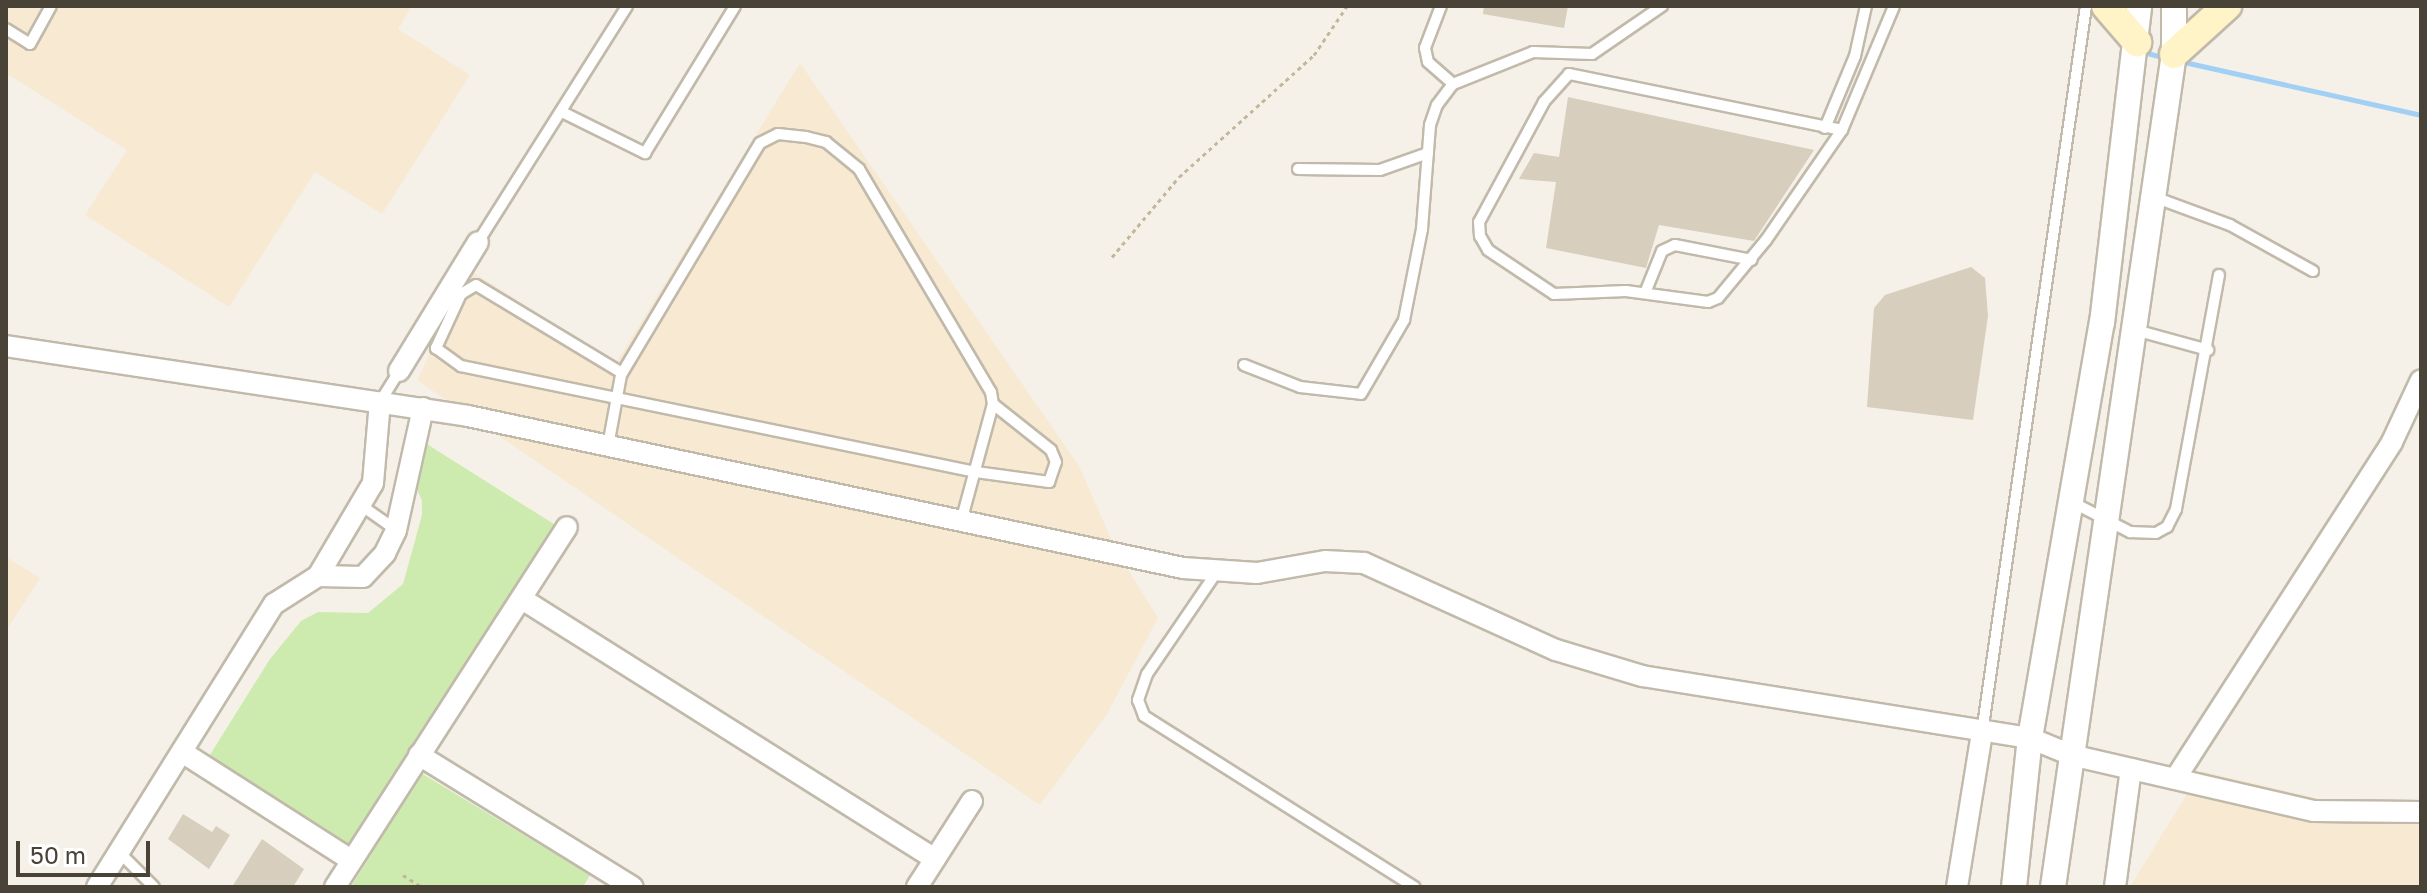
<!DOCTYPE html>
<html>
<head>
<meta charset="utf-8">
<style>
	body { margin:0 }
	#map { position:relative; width:2427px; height:893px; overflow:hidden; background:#f5f1e8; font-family:"Golos Text",sans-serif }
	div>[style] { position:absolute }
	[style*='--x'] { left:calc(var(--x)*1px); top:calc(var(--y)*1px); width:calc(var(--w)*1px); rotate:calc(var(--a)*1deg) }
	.commercial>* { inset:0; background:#f8e9d3 }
	.green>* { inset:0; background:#ceebaf }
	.stream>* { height:5px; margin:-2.5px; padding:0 2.5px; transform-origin:2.5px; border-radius:2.5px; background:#a2d0f4 }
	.building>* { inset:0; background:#d7cebd }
	.path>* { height:3px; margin-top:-1.5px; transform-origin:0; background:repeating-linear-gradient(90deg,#c4b69a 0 4px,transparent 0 8px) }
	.roads { filter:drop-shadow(2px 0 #c1baaa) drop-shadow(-2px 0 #c1baaa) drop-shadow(0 2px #c1baaa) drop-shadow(0 -2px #c1baaa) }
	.service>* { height:10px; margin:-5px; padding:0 5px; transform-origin:5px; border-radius:5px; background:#fff }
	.minor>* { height:20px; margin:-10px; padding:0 10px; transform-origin:10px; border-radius:10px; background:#fff }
	.tertiary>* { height:24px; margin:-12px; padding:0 12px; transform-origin:12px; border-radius:12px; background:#fff }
	.secondary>* { height:28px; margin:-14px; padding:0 14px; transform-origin:14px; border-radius:14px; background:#fff3c8 }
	span { translate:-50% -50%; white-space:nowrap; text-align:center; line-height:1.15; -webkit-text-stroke:6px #fff; paint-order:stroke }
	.frame { position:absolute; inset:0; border:8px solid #494236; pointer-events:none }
	.scale { position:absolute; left:16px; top:841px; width:134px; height:36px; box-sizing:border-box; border:4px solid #494236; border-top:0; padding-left:10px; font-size:24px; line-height:28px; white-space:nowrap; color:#494236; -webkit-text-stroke:6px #fff; paint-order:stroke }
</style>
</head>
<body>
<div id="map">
	<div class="commercial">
		<div style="clip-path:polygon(6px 6px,412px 6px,398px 29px,470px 75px,382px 214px,315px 172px,229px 307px,85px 215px,127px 150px,6px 73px)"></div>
		<div style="clip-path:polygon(800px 63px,1079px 466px,1116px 550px,1158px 618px,1107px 714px,1040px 805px,417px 380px,471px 271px,616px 363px)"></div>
		<div style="clip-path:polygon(6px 557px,40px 578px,6px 631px)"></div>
		<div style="clip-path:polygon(2201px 771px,2421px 823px,2421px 887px,2130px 887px)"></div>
	</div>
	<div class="green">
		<div style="clip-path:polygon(422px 441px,557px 526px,357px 851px,208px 758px,270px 659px,301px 621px,318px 612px,368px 613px,403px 584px,422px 515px,422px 501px,412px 478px)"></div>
		<div style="clip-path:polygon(421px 773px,590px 875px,583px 887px,351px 887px)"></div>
	</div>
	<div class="stream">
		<div style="--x:2147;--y:53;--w:16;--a:15"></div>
		<div style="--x:2184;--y:62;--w:243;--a:12.6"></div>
	</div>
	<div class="building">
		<div style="clip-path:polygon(1484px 6px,1568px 6px,1564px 28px,1483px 14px)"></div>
		<div style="clip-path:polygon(1568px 97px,1814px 150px,1754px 241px,1659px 225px,1646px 268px,1546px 248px,1556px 182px,1519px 179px,1534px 153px,1559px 157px)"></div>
		<div style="clip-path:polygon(1971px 267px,1985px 278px,1988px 316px,1973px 420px,1867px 407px,1874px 308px,1885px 295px)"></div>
		<div style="clip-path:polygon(183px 814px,212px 832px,216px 826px,230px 835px,209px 869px,168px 839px)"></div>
		<div style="clip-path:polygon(262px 839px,304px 869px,293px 887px,232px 887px)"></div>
	</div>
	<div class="path">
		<div style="--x:1112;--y:257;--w:104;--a:-50.1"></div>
		<div style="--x:1179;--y:177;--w:182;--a:-42.1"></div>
		<div style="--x:1314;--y:55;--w:59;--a:-56"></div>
		<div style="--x:403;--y:875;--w:22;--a:32"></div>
	</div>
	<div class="roads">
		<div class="service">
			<div style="--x:1441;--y:6;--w:45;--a:110.9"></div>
			<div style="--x:1425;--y:48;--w:14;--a:78"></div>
			<div style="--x:1428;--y:62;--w:33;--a:41"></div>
			<div style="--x:6;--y:29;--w:28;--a:32"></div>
			<div style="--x:30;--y:44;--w:43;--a:-61.1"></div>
			<div style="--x:562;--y:112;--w:93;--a:26.3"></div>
			<div style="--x:645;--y:153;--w:172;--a:-58.5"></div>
			<div style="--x:1825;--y:128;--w:78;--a:-67.4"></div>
			<div style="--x:1855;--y:56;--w:51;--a:-77.6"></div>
			<div style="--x:1842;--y:130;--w:279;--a:-168.4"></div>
			<div style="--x:1569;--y:74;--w:38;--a:132"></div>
			<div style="--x:1544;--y:102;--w:136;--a:118.4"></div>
			<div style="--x:1479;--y:222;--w:14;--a:86"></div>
			<div style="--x:1480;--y:236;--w:16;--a:60"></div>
			<div style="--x:1488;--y:250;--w:79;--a:33.7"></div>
			<div style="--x:1554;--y:294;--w:72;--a:-2.4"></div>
			<div style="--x:1626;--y:291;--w:83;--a:7.6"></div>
			<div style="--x:1708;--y:302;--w:11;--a:-22"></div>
			<div style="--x:1718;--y:298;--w:75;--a:-50.4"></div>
			<div style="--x:1766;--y:240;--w:134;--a:-55.4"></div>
			<div style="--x:1842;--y:130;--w:134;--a:-67.2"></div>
			<div style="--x:1298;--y:169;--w:82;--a:0.7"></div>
			<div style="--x:1380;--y:170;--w:51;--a:-19.5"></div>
			<div style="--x:2154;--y:197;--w:81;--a:20.2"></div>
			<div style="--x:2230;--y:225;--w:95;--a:29"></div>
			<div style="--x:478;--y:242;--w:279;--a:-57.7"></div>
			<div style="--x:1645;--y:293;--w:45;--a:-68"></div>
			<div style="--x:1662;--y:251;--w:14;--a:-25"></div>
			<div style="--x:1675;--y:245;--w:78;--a:11"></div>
			<div style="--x:2135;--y:330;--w:76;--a:15.3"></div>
			<div style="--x:1244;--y:365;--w:60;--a:21.4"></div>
			<div style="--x:1300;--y:387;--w:61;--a:6.5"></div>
			<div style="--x:1361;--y:394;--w:86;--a:-59.8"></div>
			<div style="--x:1404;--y:320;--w:93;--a:-78.8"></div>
			<div style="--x:1422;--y:229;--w:104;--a:-85.6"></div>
			<div style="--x:1430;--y:125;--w:21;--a:-71"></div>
			<div style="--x:1437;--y:105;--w:26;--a:-53"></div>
			<div style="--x:1453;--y:84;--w:86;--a:-21.8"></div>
			<div style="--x:1533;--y:52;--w:59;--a:1.9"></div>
			<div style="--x:1592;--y:54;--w:85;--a:-34.4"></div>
			<div style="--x:622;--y:373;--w:170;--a:-148.9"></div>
			<div style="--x:476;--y:285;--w:17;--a:149"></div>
			<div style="--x:461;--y:294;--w:60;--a:114.8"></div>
			<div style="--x:436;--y:348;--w:31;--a:36"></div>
			<div style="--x:461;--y:366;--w:526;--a:11.63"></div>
			<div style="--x:976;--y:472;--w:74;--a:7.8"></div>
			<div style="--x:1049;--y:482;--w:21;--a:-71"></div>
			<div style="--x:1056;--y:462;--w:13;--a:-113"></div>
			<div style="--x:1051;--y:450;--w:74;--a:-141.6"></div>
			<div style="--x:380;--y:402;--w:36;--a:-58"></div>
			<div style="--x:608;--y:446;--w:72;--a:-79.6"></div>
			<div style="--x:621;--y:375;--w:270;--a:-59.1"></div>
			<div style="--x:760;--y:143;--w:20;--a:-27"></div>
			<div style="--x:778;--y:134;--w:28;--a:6"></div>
			<div style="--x:806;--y:137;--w:21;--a:14"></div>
			<div style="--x:826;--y:142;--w:43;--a:39.3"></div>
			<div style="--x:859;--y:169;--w:259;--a:59.4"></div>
			<div style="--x:991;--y:392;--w:12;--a:81"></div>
			<div style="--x:993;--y:404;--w:122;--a:105.2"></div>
			<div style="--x:2070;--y:501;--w:68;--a:27.3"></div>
			<div style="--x:2130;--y:532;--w:26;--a:2"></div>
			<div style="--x:2156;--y:533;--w:13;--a:-29"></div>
			<div style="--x:2167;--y:527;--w:20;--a:-63"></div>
			<div style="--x:2176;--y:509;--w:238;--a:-79.6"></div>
			<div style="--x:362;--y:506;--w:42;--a:35.2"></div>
			<div style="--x:1216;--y:573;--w:122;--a:124.3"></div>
			<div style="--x:1147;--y:674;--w:28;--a:109"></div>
			<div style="--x:1138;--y:700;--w:17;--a:69"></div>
			<div style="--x:1144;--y:716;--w:320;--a:32.3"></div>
			<div style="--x:1982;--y:733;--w:734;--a:-81.86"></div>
			<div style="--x:119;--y:852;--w:49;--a:45"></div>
		</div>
		<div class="minor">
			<div style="--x:6;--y:346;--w:467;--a:8.6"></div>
			<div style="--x:468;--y:416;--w:731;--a:12"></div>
			<div style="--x:1183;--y:568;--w:74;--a:3.9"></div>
			<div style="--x:1257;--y:573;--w:69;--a:-10"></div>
			<div style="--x:1325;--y:561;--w:39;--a:3"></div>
			<div style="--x:1364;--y:563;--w:211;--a:24.4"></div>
			<div style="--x:1556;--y:650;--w:90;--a:16.8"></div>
			<div style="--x:1642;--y:676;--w:393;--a:9.1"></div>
			<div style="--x:2030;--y:738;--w:44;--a:22.5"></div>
			<div style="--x:2071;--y:755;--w:249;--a:13"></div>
			<div style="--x:2314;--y:811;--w:107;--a:0.5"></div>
			<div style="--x:399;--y:371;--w:151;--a:-58.5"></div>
			<div style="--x:318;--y:576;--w:108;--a:-59.4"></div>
			<div style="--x:373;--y:483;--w:81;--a:-85.1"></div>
			<div style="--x:522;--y:599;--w:488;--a:32.2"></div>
			<div style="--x:182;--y:752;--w:201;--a:32.6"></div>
			<div style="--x:419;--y:755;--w:251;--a:31.7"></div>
			<div style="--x:2177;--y:776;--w:397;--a:-57.2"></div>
			<div style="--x:2392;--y:442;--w:68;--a:-64.9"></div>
			<div style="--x:97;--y:887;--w:334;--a:-58"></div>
			<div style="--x:274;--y:604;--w:52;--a:-32.5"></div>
			<div style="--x:318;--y:576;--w:45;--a:1.3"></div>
			<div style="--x:363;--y:577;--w:33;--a:-47"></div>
			<div style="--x:385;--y:553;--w:25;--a:-64"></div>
			<div style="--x:396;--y:530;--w:125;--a:-77.5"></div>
			<div style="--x:335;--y:887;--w:428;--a:-57.2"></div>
			<div style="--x:917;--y:887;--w:102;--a:-57.4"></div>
			<div style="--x:1957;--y:887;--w:156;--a:-80.8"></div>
			<div style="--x:2115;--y:887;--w:119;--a:-82.3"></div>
		</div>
		<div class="tertiary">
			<div style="--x:2014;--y:887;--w:150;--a:-83.9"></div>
			<div style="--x:2030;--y:738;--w:421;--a:-80.2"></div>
			<div style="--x:2102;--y:323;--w:319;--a:-83.3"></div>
			<div style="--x:2053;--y:887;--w:842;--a:-81.74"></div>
			<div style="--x:2174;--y:54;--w:48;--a:-90"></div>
		</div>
		<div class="secondary">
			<div style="--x:2106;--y:6;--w:48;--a:49.3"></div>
			<div style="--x:2174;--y:54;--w:72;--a:-42.2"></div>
		</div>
	</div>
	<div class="frame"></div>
	<div class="scale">50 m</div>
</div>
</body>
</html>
